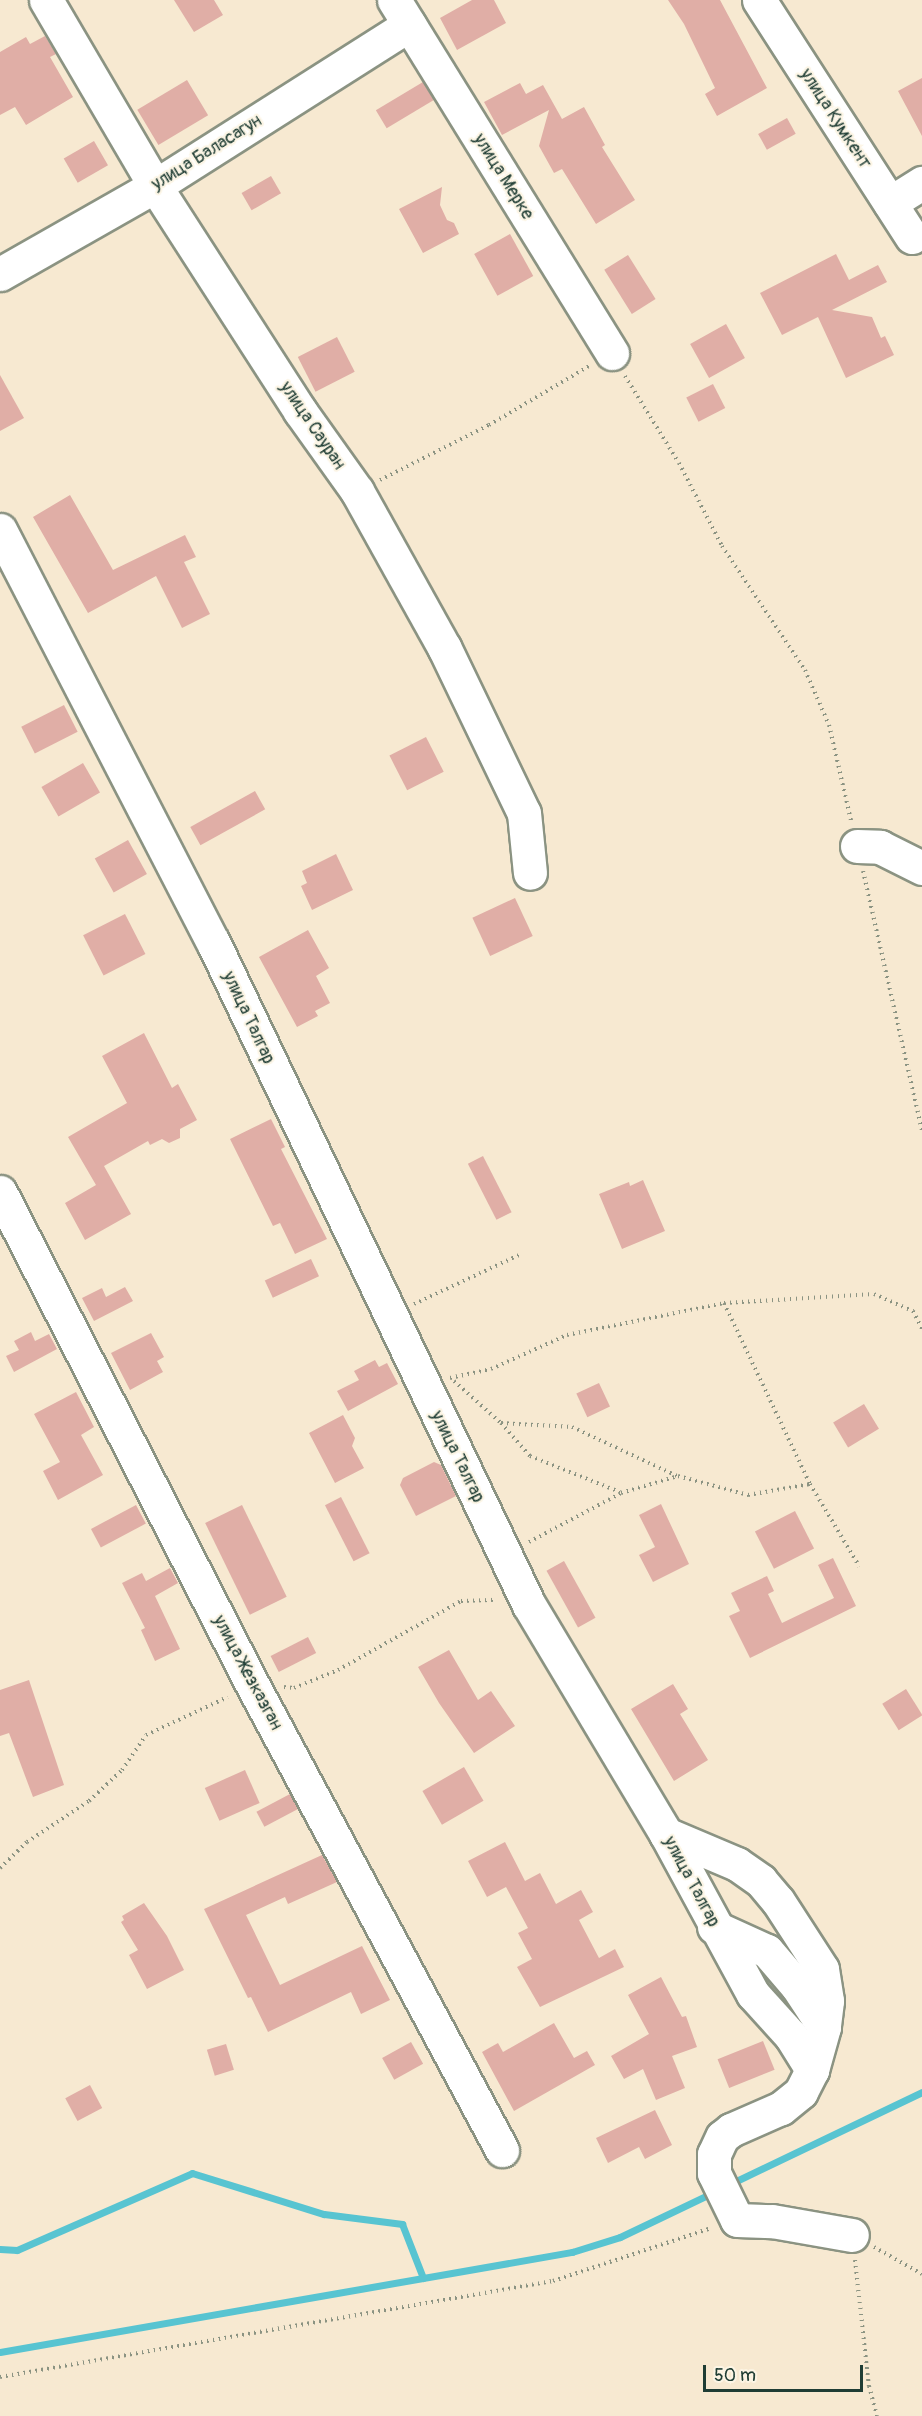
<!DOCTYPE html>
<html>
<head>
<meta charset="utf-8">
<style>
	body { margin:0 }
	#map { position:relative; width:922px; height:2416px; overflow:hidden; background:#f7e9d1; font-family:Pangolin,sans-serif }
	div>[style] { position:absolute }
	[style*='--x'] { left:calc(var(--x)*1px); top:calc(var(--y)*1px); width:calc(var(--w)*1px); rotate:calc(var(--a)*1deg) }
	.stream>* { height:7px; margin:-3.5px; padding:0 3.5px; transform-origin:3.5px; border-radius:3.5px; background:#58c4d1 }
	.building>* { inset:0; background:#e0aea6; transform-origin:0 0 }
	.path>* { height:4px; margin-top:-2px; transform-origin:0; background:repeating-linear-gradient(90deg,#8b9382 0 1.5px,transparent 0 6px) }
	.roads { filter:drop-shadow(2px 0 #8b9382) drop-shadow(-2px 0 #8b9382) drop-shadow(0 2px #8b9382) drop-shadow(0 -2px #8b9382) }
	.minor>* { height:33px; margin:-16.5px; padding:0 16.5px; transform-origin:16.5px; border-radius:16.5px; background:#fff }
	span { translate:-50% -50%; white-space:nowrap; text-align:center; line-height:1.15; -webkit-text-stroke:4.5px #fcf5e5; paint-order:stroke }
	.street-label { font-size:18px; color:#1f3d34 }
	.scale { position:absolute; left:703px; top:2365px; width:160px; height:27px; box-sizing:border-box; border:3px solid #1f3d34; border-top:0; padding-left:8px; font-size:18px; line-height:21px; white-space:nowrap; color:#1f3d34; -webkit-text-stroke:4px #fcf5e5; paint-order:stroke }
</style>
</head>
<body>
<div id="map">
	<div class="stream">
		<div style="--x:730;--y:2184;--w:213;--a:-25.6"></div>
		<div style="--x:0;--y:2249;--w:17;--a:3"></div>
		<div style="--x:17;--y:2250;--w:191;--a:-23.7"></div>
		<div style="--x:192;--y:2173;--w:138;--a:17.3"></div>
		<div style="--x:324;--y:2214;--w:79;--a:7.3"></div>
		<div style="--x:402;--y:2224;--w:58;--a:68.7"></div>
		<div style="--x:0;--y:2352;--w:581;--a:-9.92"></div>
		<div style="--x:572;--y:2252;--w:50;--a:-17.4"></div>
		<div style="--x:620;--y:2237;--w:104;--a:-25.6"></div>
	</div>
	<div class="building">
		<div style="clip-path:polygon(174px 0,214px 0,223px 15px,194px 32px)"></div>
		<div style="clip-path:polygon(472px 0,494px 0,506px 23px,457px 50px,440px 18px)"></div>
		<div style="clip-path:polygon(668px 0,720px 0,767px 88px,717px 116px,705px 94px,715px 88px,684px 24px)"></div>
		<div style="clip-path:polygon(45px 36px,56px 54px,50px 57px,73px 97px,26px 125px,15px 107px,0 115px,0 52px,26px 37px,30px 44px)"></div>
		<div style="clip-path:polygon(922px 78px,922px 136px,898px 91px)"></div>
		<div style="left:187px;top:80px;width:41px;height:58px;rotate:59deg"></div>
		<div style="left:423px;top:82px;width:21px;height:55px;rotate:59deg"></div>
		<div style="clip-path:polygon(520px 83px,526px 94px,543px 85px,562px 119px,584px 107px,605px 145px,602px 147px,635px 200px,596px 224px,562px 169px,554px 173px,539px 146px,549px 110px,502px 135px,484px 102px)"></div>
		<div style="left:787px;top:118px;width:18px;height:33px;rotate:61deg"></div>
		<div style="left:94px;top:141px;width:28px;height:35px;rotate:60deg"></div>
		<div style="left:271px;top:176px;width:20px;height:34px;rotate:60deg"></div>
		<div style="clip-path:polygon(442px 187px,440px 205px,447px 220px,454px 223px,459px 234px,423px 253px,399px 209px)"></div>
		<div style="left:510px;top:234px;width:48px;height:41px;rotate:61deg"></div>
		<div style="clip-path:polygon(836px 254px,849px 280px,878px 265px,887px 282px,832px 310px,872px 317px,881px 338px,885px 336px,894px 355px,846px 378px,818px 317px,782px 335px,760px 293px)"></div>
		<div style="left:628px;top:255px;width:52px;height:28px;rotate:58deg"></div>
		<div style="left:726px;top:324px;width:39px;height:41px;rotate:61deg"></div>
		<div style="left:337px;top:337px;width:39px;height:44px;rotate:63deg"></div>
		<div style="clip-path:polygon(0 375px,24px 418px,0 431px)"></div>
		<div style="left:713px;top:384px;width:27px;height:30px;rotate:63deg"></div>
		<div style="clip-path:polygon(70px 495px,113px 570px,185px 535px,196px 557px,184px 562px,210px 614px,182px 628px,156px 576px,88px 613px,33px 517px)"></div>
		<div style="left:64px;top:705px;width:30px;height:48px;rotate:63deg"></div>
		<div style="left:426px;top:737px;width:39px;height:41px;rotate:63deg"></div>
		<div style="left:83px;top:763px;width:34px;height:48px;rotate:60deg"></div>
		<div style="left:255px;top:791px;width:21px;height:74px;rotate:61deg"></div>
		<div style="left:128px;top:840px;width:39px;height:38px;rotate:61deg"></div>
		<div style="clip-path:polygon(336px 854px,353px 890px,312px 910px,301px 886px,307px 883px,302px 871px)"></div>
		<div style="left:515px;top:898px;width:42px;height:47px;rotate:65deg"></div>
		<div style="left:125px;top:914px;width:45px;height:47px;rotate:63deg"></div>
		<div style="clip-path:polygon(308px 930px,329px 968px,316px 976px,330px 1003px,315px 1011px,318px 1016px,297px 1027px,259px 957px)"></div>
		<div style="clip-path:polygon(144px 1033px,172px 1088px,178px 1084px,197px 1120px,180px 1129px,180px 1138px,169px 1143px,162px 1139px,150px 1145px,148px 1141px,104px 1166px,131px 1214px,85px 1240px,65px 1203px,96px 1185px,68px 1137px,127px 1103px,102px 1056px)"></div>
		<div style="clip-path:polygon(271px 1119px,285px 1147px,281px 1149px,327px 1239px,295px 1254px,280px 1223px,273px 1226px,230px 1139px)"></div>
		<div style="left:483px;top:1156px;width:63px;height:17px;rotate:63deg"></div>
		<div style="clip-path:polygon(643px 1180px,665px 1231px,622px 1249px,599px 1194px,629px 1182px,630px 1186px)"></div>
		<div style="left:311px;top:1259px;width:19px;height:51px;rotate:65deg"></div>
		<div style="clip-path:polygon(125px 1287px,133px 1301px,94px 1321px,82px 1298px,102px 1288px,106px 1297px)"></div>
		<div style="clip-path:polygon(31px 1332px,35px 1341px,49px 1334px,57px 1349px,14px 1372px,6px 1356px,19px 1350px,14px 1341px)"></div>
		<div style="clip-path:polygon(151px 1333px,164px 1357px,157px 1361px,163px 1372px,130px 1390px,111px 1353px)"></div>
		<div style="clip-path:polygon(375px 1360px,379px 1367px,387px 1363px,398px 1384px,348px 1411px,337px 1391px,359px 1380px,354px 1371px)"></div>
		<div style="left:599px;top:1383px;width:26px;height:25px;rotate:65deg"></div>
		<div style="clip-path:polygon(76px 1392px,94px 1427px,81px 1435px,103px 1475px,58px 1500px,43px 1471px,60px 1462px,34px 1414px)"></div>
		<div style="left:864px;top:1404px;width:29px;height:36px;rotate:59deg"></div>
		<div style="clip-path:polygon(343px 1415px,355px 1438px,352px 1446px,364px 1468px,335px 1483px,309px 1433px)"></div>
		<div style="clip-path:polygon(434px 1462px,441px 1465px,456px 1496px,416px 1516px,400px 1485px,403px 1478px)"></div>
		<div style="left:341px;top:1497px;width:63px;height:18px;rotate:63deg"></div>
		<div style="clip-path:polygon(661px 1504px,689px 1564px,653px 1582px,639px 1555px,655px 1547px,639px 1515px)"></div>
		<div style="left:136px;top:1505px;width:21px;height:51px;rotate:62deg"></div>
		<div style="left:242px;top:1505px;width:102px;height:41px;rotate:64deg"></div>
		<div style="left:795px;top:1511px;width:42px;height:45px;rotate:63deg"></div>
		<div style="clip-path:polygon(833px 1558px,856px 1606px,750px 1658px,729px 1616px,740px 1611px,731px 1593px,767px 1576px,774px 1591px,768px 1594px,782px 1623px,834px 1598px,818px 1565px)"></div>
		<div style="left:564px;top:1561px;width:65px;height:20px;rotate:61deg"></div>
		<div style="clip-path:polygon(170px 1568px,178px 1583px,155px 1596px,180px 1649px,155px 1661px,141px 1630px,145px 1628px,122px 1583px,142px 1573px,146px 1581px)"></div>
		<div style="left:308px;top:1637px;width:18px;height:42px;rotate:63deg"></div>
		<div style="clip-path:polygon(449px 1650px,478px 1700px,491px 1691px,515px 1726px,474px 1753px,439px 1703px,418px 1667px)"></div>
		<div style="clip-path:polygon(29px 1680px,64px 1785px,33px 1797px,9px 1733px,0 1736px,0 1690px)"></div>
		<div style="clip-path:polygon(673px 1684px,688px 1709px,680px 1714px,708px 1760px,674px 1781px,631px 1709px)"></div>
		<div style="left:906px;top:1689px;width:31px;height:28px;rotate:58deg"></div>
		<div style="left:464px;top:1767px;width:39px;height:48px;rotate:60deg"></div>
		<div style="left:245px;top:1770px;width:36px;height:44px;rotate:66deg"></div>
		<div style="left:290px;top:1794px;width:17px;height:38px;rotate:62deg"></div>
		<div style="clip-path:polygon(505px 1842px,525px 1881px,540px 1873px,556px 1904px,581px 1890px,593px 1912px,579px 1920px,599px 1958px,615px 1949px,624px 1967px,540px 2007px,517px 1967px,532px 1959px,518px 1933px,528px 1928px,506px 1887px,487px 1897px,468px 1861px)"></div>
		<div style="clip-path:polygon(322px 1855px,337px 1882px,288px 1904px,285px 1897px,246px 1915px,280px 1985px,362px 1946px,390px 2000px,361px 2014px,351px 1992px,268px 2032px,251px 1997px,248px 1998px,204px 1909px)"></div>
		<div style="clip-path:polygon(144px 1903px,167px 1936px,184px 1970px,147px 1989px,129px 1955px,138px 1950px,121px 1922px,124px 1920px,122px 1916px)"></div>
		<div style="clip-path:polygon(661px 1977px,682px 2017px,686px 2016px,697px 2047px,672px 2056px,685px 2088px,656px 2100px,643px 2069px,624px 2079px,611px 2056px,649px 2034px,628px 1995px)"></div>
		<div style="clip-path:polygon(554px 2023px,574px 2058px,587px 2051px,595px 2065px,514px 2111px,482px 2052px,498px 2043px,503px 2052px)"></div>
		<div style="left:763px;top:2041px;width:31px;height:49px;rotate:68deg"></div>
		<div style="left:411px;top:2042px;width:25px;height:33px;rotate:61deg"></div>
		<div style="left:226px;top:2044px;width:27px;height:20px;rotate:73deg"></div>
		<div style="left:90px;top:2085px;width:26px;height:28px;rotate:62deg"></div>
		<div style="clip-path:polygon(655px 2110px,672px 2145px,645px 2159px,639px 2147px,608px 2163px,596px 2138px)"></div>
	</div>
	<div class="path">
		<div style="--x:625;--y:376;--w:102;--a:58.2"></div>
		<div style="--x:679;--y:463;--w:93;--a:62.6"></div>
		<div style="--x:722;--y:546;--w:149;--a:56.2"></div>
		<div style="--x:805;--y:670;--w:60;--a:66.4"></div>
		<div style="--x:829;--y:725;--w:98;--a:77"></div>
		<div style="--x:380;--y:480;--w:122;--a:-26.8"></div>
		<div style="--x:489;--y:425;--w:116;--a:-30.5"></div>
		<div style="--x:863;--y:871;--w:267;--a:77.2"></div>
		<div style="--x:724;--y:1303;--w:200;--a:64.6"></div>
		<div style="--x:810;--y:1484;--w:96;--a:59.1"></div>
		<div style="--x:414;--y:1304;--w:116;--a:-25"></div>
		<div style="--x:450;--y:1378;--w:42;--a:-12.4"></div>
		<div style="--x:491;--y:1369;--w:83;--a:-24.1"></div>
		<div style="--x:567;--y:1335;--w:160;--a:-11.5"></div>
		<div style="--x:724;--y:1303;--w:150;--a:-3.4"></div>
		<div style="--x:874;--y:1294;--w:43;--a:23.6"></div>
		<div style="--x:913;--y:1311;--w:20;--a:63"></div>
		<div style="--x:454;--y:1381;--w:63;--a:41.8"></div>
		<div style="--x:501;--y:1423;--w:71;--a:3.2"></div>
		<div style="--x:572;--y:1427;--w:116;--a:25"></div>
		<div style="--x:501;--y:1423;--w:44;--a:48.7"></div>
		<div style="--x:530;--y:1456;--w:97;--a:21.8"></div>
		<div style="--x:529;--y:1542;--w:104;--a:-28"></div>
		<div style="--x:621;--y:1493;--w:59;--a:-16.6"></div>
		<div style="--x:678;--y:1476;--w:73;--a:15.2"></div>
		<div style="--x:748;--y:1495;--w:63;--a:-10.1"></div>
		<div style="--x:284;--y:1687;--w:10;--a:6"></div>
		<div style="--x:294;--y:1688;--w:48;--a:-22.2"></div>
		<div style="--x:338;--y:1670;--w:141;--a:-29.3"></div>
		<div style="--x:461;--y:1601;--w:36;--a:-2"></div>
		<div style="--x:0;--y:1868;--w:37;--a:-44"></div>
		<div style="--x:27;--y:1842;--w:74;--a:-33.5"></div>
		<div style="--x:89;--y:1801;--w:45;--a:-43.2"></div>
		<div style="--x:122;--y:1770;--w:42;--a:-55.6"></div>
		<div style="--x:146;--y:1735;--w:90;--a:-24.9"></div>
		<div style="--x:874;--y:2247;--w:55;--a:29.4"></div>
		<div style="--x:855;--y:2260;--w:127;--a:83.7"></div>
		<div style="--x:869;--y:2386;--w:31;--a:75"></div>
		<div style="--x:0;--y:2377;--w:561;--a:-9.85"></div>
		<div style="--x:553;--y:2281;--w:167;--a:-18.5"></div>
	</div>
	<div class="roads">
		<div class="minor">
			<div style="--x:46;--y:0;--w:216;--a:59.6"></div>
			<div style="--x:155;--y:186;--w:268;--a:57.2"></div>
			<div style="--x:300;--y:411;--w:98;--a:54.5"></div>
			<div style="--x:357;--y:491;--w:179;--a:60.9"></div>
			<div style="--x:444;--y:647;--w:184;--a:64.3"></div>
			<div style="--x:524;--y:813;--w:60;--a:84.3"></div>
			<div style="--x:394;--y:0;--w:415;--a:58.3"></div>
			<div style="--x:759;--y:0;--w:282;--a:57.2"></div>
			<div style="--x:890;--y:203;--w:38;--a:-32"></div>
			<div style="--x:0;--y:274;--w:178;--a:-29.6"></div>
			<div style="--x:155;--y:186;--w:301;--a:-32.4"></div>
			<div style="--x:0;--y:530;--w:464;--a:62.7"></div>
			<div style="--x:213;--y:942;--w:734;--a:64.52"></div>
			<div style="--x:529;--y:1605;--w:267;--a:59.1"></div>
			<div style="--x:666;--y:1834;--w:182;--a:61.5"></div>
			<div style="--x:753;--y:1994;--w:57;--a:47.9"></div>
			<div style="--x:791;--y:2036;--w:40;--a:58"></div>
			<div style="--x:857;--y:846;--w:23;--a:2"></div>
			<div style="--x:880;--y:847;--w:47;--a:26.6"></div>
			<div style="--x:0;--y:1192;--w:553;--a:62.88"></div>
			<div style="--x:252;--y:1684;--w:529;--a:61.79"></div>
			<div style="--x:666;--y:1834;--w:77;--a:22.9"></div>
			<div style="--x:737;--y:1864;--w:29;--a:35"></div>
			<div style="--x:761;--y:1881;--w:26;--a:50"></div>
			<div style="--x:778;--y:1901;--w:81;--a:57.1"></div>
			<div style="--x:822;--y:1969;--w:32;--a:81"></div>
			<div style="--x:827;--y:2001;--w:26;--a:97"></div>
			<div style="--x:824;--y:2027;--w:45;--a:105.6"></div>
			<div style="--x:812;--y:2070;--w:25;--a:117"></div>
			<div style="--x:801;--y:2092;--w:26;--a:141"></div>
			<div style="--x:781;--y:2108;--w:55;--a:156.3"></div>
			<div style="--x:731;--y:2130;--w:11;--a:142"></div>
			<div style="--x:722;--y:2137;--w:19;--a:115"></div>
			<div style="--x:714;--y:2154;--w:19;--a:90"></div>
			<div style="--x:714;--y:2173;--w:52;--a:63.9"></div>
			<div style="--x:737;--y:2220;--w:35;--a:2"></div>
			<div style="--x:772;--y:2221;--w:81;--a:9.9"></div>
			<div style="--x:714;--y:1927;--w:58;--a:24.4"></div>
			<div style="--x:767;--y:1951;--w:46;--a:49.4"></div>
			<div style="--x:797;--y:1986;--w:49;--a:56.6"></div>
		</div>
	</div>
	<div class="street-label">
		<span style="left:835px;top:119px;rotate:57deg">улица Кумкент</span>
		<span style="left:207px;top:153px;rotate:-32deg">улица Баласагун</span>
		<span style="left:503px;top:177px;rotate:58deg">улица Мерке</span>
		<span style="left:312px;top:426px;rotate:56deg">улица Сауран</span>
		<span style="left:248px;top:1018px;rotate:65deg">улица Талгар</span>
		<span style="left:457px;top:1457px;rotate:64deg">улица Талгар</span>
		<span style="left:247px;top:1673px;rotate:62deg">улица Жезказган</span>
		<span style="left:691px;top:1882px;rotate:62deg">улица Талгар</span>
	</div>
	<div class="scale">50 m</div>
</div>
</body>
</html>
